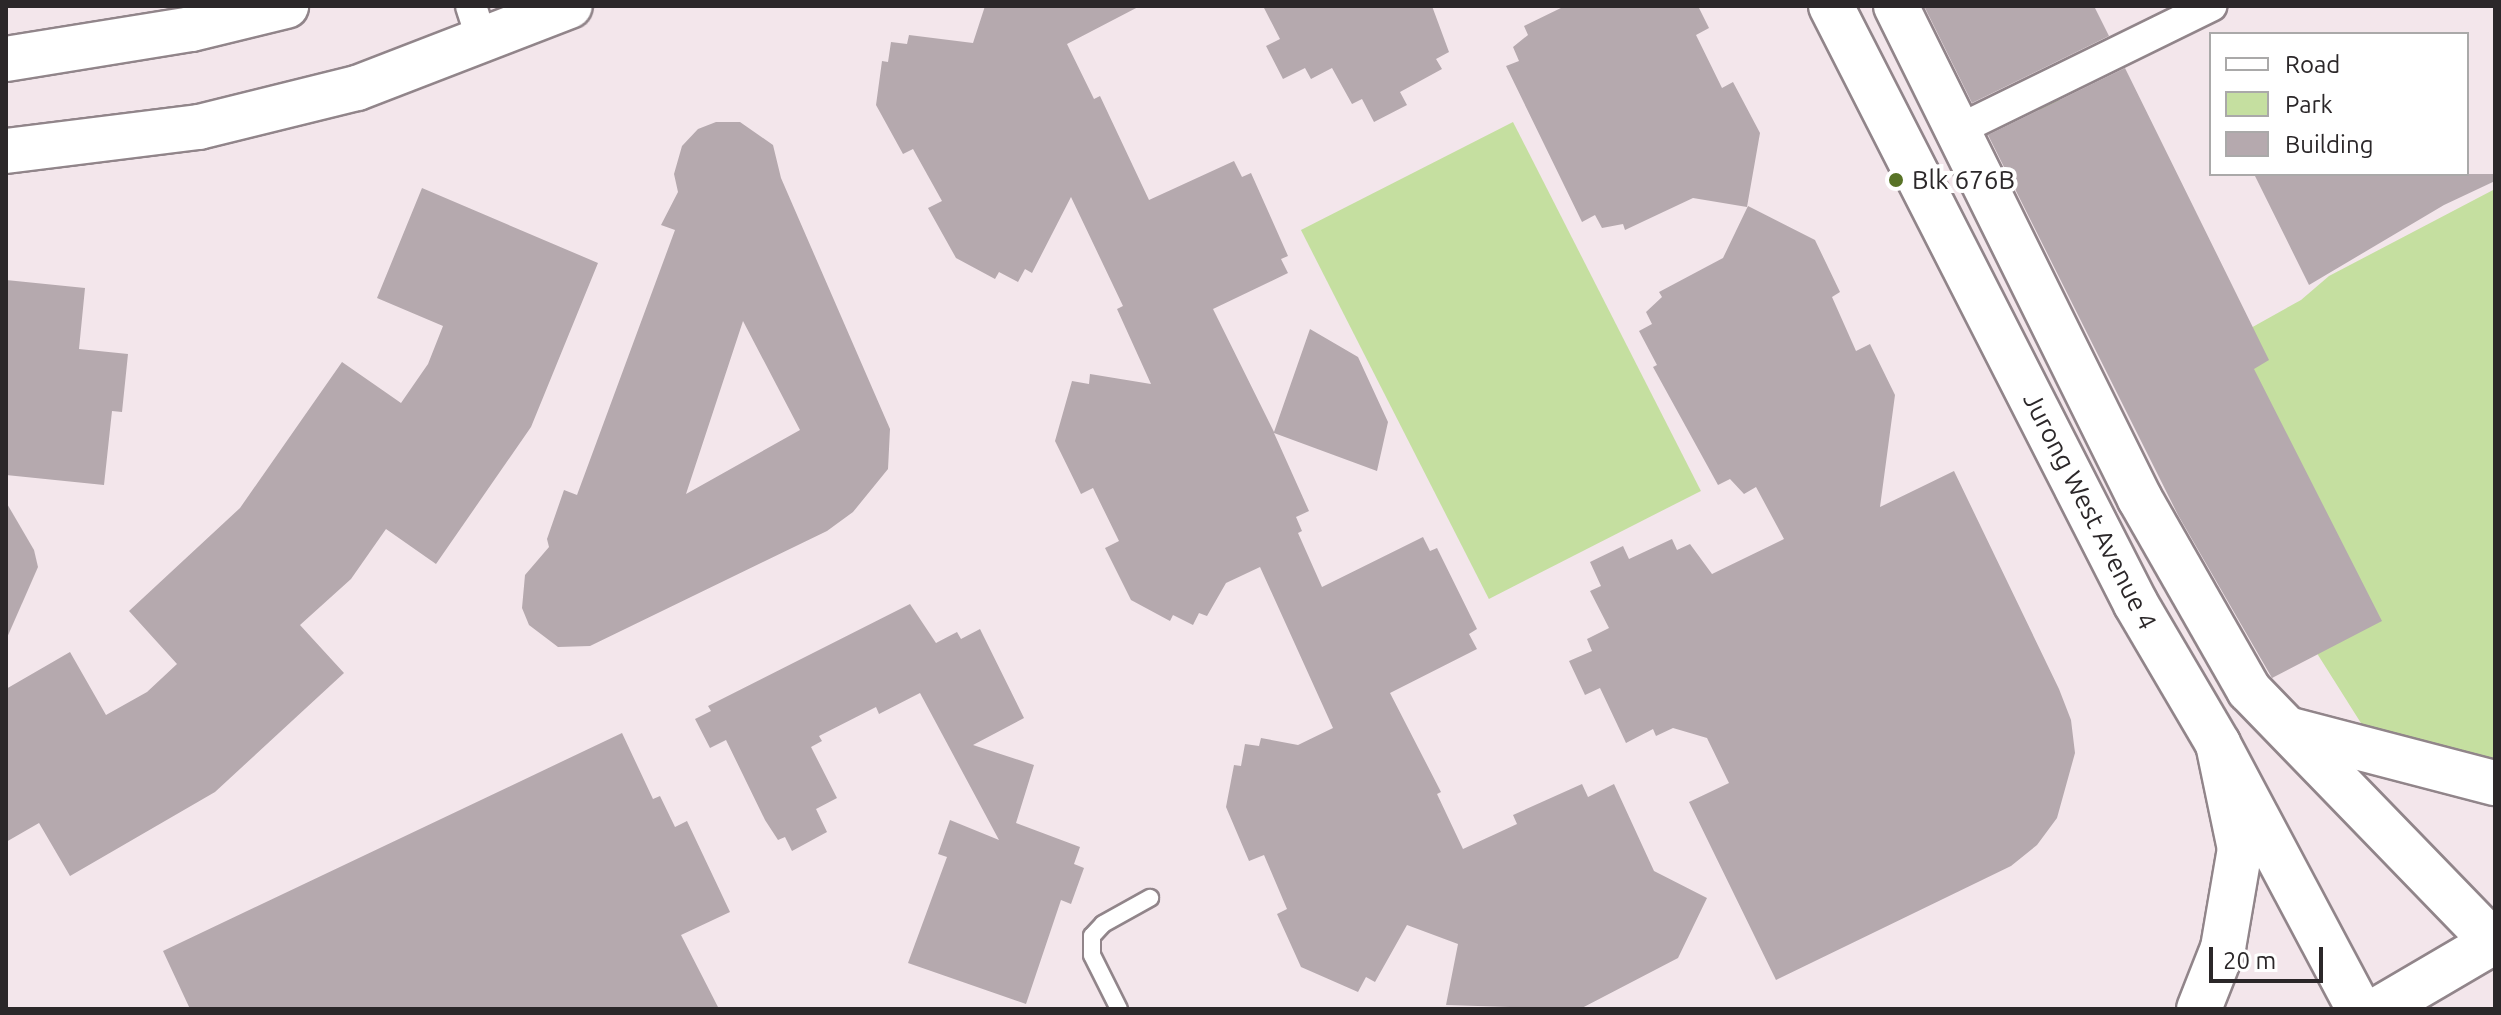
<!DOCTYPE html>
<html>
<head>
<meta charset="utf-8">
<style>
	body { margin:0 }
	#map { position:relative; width:2501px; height:1015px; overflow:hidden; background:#f3e6eb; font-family:Ubuntu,sans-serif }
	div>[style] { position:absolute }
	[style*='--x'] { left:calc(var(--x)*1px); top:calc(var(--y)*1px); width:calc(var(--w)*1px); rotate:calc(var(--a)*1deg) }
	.green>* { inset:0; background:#c5dfa0; transform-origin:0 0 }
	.building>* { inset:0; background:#b5a9ae }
	.roads { filter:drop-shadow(2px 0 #91858a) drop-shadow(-2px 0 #91858a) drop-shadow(0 2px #91858a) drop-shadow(0 -2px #91858a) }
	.lane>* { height:16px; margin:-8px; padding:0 8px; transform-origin:8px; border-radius:8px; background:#fff }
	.street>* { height:30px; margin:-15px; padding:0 15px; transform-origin:15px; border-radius:15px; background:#fff }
	.secondary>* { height:44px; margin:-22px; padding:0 22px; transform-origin:22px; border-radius:22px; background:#fff }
	.primary>* { height:44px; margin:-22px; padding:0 22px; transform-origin:22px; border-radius:22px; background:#fff }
	.dots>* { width:22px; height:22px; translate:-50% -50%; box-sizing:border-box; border:4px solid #fff; border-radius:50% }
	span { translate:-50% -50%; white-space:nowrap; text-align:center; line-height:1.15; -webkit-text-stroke:8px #fff; paint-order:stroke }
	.poi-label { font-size:26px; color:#2b2729 }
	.left { translate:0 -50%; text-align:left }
	.street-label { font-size:26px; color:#2b2729 }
	.frame { position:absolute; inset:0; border:8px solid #2b2729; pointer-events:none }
	.legend { position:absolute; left:2209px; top:32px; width:260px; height:144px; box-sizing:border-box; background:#fff; border:2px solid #aaa9a9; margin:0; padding:10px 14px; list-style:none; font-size:24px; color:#2b2729 }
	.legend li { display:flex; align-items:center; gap:16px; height:40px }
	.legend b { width:40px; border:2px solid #aaa9a9 }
	.scale { position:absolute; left:2209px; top:947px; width:114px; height:36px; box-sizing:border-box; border:4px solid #2b2729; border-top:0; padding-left:10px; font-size:24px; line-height:28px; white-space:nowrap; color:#2b2729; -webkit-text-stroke:6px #fff; paint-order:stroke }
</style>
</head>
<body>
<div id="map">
	<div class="green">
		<div style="clip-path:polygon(2050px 81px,2197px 358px,2301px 300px,2329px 276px,2495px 189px,2495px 798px,2383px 758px,2265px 571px,2031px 92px)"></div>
		<div style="left:1513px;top:122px;width:414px;height:238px;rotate:63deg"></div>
	</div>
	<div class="building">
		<div style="clip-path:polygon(985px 6px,1140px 6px,1067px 44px,1094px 99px,1100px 96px,1149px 200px,1234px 161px,1242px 177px,1251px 173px,1288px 256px,1281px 259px,1288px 273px,1213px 309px,1274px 432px,1310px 329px,1358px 357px,1388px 422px,1377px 471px,1274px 433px,1309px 511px,1296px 517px,1302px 531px,1298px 533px,1322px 587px,1423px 537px,1430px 551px,1437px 548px,1477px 629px,1469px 634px,1477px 649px,1390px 693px,1441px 792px,1437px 794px,1463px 849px,1517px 824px,1513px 815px,1582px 784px,1588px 797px,1614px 784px,1654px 871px,1707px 898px,1678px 958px,1580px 1009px,1446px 1005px,1458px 944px,1407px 925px,1375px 982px,1366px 977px,1358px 992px,1301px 967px,1277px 914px,1287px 909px,1264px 855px,1249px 861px,1226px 807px,1234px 765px,1241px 766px,1245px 744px,1259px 746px,1261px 738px,1298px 745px,1333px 728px,1260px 567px,1226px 583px,1207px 616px,1199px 613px,1193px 625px,1173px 615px,1170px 621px,1131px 600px,1105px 548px,1119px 541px,1093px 488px,1081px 494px,1055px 441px,1072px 381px,1089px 384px,1090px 374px,1151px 384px,1117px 309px,1123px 306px,1071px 197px,1032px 273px,1025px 269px,1018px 282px,999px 272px,995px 279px,956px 258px,928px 208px,942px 201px,913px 149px,903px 154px,876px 105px,882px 61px,888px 62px,891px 42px,907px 44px,909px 35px,973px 43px)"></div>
		<div style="clip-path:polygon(1263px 6px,1432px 6px,1449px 52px,1436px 59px,1442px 69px,1400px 92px,1407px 105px,1374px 122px,1362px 99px,1352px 104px,1332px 68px,1311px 79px,1305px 68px,1283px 79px,1266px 46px,1280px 39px)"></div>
		<div style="clip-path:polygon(1565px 6px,1698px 6px,1709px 28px,1696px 35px,1722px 88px,1733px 82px,1760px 133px,1747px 207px,1693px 198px,1625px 230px,1623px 224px,1602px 228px,1595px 215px,1582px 222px,1506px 66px,1519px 61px,1513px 47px,1528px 35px,1524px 26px)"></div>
		<div style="clip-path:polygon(1924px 6px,2094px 6px,2109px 36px,1972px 103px)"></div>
		<div style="clip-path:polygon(2125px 68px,2269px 360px,2254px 369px,2382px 621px,2272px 678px,2178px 515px,1988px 135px)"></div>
		<div style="clip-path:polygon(evenodd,716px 122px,740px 122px,773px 145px,781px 178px,890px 429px,888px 469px,853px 512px,827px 531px,590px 646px,558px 647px,529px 625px,522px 608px,525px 575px,549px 547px,547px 539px,564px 490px,577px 495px,675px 230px,661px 225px,678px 192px,674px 174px,682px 146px,698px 129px,716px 122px,743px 321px,800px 430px,686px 494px,743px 321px)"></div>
		<div style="clip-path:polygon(2254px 174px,2495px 174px,2495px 181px,2444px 205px,2309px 285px)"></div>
		<div style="clip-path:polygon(422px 188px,598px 263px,531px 427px,436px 564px,386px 529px,351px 579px,300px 625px,344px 673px,215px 792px,70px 876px,39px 823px,6px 842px,6px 689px,70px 652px,106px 715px,147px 692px,177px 664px,129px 611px,240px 508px,342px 362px,401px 403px,428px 364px,443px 326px,377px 298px)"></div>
		<div style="clip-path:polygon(1748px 206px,1815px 240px,1840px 292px,1832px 297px,1856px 351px,1870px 344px,1895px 395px,1880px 507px,1954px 471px,2059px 689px,2071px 720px,2075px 753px,2057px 818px,2037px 845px,2011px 866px,1776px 980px,1689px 802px,1729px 783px,1707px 738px,1673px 728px,1656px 736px,1653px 729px,1626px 743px,1600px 688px,1585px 695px,1569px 661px,1592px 651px,1587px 639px,1609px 628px,1590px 591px,1601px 586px,1590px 562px,1623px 546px,1629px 559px,1672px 539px,1677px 550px,1690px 544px,1712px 574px,1784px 539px,1756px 487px,1744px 494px,1730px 479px,1718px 485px,1653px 367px,1657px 365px,1639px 331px,1652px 324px,1646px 312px,1662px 297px,1659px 292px,1723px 258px)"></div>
		<div style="clip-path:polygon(6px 280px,85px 288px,79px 349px,128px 354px,122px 412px,112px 411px,104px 485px,6px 475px)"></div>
		<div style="clip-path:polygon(6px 502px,34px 550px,38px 567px,6px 640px)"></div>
		<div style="clip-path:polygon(910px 604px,936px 643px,957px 632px,961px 639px,980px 629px,1024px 718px,973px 745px,1034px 765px,1016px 823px,1080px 847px,1074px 864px,1084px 868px,1071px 904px,1061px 900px,1026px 1004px,908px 963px,947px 857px,938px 854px,950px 820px,999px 840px,920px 693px,879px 714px,876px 707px,819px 736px,822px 741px,811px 747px,837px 798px,816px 809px,827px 832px,792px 851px,785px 837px,778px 840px,765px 820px,726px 740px,710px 748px,695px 719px,711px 711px,708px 706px)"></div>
		<div style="clip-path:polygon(622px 733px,653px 799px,660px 796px,675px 827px,687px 821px,730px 912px,681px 935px,719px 1009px,190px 1009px,163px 951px)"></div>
	</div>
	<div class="roads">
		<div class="lane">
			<div style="--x:1119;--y:1009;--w:60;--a:-116.6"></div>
			<div style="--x:1092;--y:955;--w:19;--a:-90"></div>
			<div style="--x:1092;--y:936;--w:16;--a:-47"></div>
			<div style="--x:1103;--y:924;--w:54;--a:-29"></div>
		</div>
		<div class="street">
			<div style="--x:471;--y:6;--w:35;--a:72"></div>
			<div style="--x:1960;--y:129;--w:280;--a:-26.1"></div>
		</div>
		<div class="secondary">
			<div style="--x:1831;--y:6;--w:671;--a:62.98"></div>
			<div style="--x:2136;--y:604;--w:162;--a:59.6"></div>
			<div style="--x:2218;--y:744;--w:300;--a:62"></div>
			<div style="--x:1896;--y:6;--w:550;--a:63.67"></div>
			<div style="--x:2140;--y:499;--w:220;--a:60.3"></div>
			<div style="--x:2249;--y:690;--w:354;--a:45.9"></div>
			<div style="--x:6;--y:59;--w:187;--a:-9.2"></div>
			<div style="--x:191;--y:29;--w:98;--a:-13.6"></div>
			<div style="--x:6;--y:151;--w:194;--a:-7.1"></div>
			<div style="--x:199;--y:127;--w:163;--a:-13.9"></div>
			<div style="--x:357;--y:88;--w:228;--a:-21.1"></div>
		</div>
		<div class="primary">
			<div style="--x:2291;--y:730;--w:211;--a:14.6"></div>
			<div style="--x:2199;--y:1009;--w:66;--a:-68.5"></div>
			<div style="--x:2223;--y:948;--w:100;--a:-80.3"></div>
			<div style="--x:2240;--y:849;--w:107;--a:-101.8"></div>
			<div style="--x:2379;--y:1009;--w:134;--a:-30.4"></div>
		</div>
	</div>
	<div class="dots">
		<div style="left:1896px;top:180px;background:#587326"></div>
	</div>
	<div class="poi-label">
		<span class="left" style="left:1912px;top:180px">Blk 676B</span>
	</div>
	<div class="street-label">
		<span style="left:2090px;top:511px;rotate:63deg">Jurong West Avenue 4</span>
	</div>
	<div class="frame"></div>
	<ul class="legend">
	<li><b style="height:10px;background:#fff"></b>Road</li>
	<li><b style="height:22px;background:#c5dfa0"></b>Park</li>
	<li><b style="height:22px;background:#b5a9ae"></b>Building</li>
	</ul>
	<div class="scale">20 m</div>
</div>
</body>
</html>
